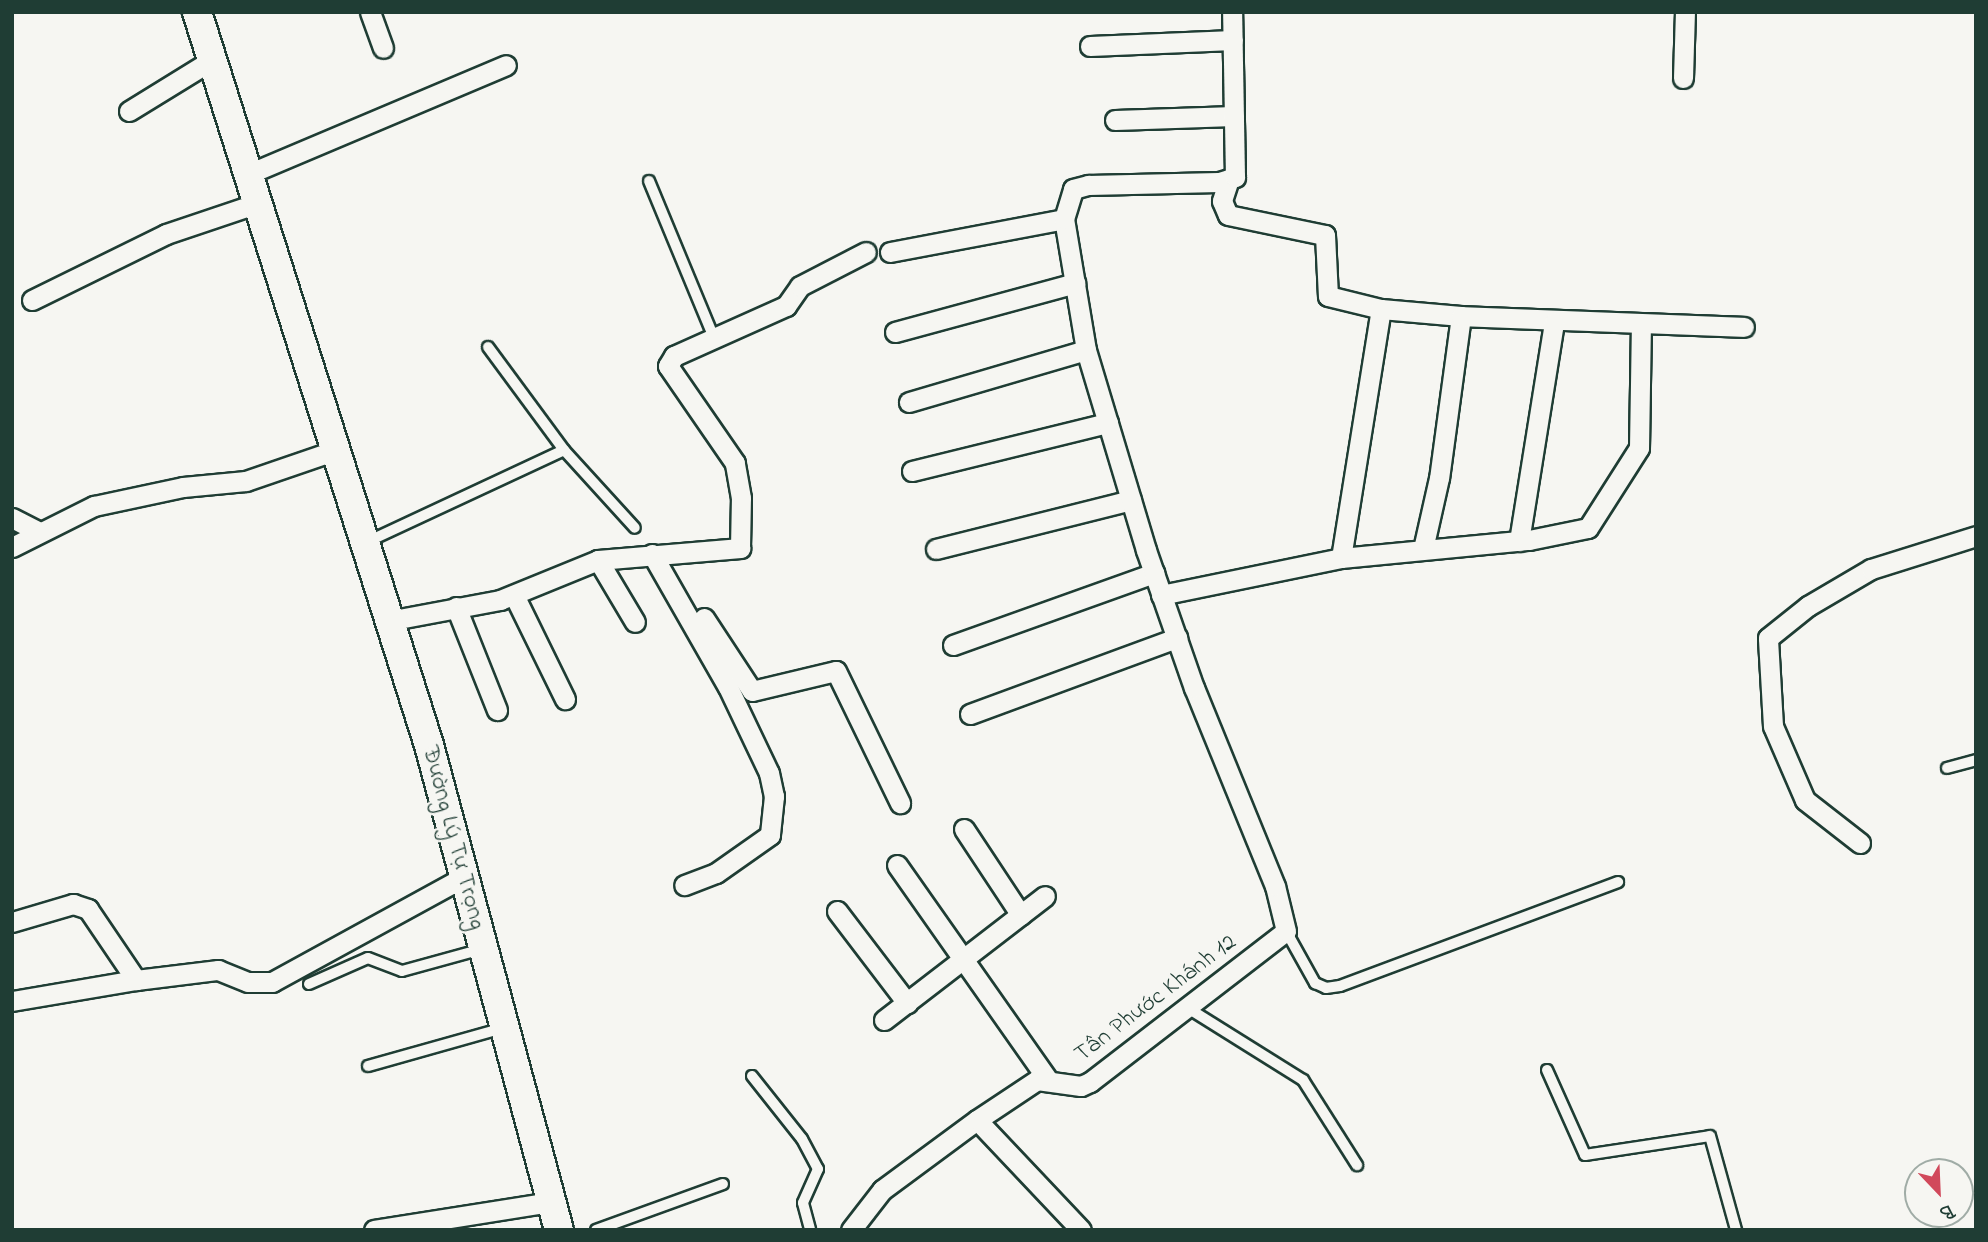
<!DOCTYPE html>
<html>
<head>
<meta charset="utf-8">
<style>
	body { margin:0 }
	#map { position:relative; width:1988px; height:1242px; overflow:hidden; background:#f6f6f2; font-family:"Indie Flower",sans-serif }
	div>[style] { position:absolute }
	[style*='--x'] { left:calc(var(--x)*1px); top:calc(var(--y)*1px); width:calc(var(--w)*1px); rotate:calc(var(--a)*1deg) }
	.roads { filter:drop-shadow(2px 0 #1f3d34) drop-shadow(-2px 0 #1f3d34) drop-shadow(0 2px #1f3d34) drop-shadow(0 -2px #1f3d34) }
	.lane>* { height:10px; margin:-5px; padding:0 5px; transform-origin:5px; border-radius:5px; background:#f6f6f2 }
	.street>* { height:19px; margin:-9.5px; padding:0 9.5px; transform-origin:9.5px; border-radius:9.5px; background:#f6f6f2 }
	.secondary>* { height:28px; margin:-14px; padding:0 14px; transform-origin:14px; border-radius:14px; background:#f6f6f2 }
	span { translate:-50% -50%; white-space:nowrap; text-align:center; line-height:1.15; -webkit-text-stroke:5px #f6f6f2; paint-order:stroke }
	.street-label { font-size:24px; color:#1f3d34 }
	.frame { position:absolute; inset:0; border:14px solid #1f3d34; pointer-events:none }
	.north { position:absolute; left:1904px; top:1158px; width:70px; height:70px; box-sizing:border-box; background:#f6f6f2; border:2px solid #a0aca6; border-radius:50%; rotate:157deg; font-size:19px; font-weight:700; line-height:28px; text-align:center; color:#1f3d34 }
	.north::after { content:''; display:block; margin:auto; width:24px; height:32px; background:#d1495b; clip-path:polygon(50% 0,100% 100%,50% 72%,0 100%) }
</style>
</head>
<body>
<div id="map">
	<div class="roads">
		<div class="lane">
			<div style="--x:649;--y:181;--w:170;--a:67.5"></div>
			<div style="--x:488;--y:347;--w:128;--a:53.6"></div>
			<div style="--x:564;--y:450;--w:105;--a:47.7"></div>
			<div style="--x:369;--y:541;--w:215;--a:-25"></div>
			<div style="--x:1947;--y:768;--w:30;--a:-15"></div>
			<div style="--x:1286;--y:931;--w:60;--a:60.9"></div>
			<div style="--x:1315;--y:983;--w:12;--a:24"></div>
			<div style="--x:1326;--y:988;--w:14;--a:-8"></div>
			<div style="--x:1340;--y:986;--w:297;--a:-20.5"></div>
			<div style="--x:309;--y:984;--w:64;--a:-23.8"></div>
			<div style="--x:368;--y:958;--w:36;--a:21"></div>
			<div style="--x:402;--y:971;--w:83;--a:-15.4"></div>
			<div style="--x:1186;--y:1007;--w:138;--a:32"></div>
			<div style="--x:1303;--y:1080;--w:101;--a:57.6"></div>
			<div style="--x:368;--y:1066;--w:140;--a:-15.7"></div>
			<div style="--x:1547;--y:1070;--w:93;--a:65.9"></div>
			<div style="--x:1585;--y:1155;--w:126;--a:-8.6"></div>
			<div style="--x:1710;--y:1136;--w:98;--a:74.5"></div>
			<div style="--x:752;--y:1076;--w:80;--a:51.6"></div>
			<div style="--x:802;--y:1139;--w:34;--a:62"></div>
			<div style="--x:818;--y:1169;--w:37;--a:114"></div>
			<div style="--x:803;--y:1203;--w:28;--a:75"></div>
			<div style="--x:596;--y:1230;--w:135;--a:-19.9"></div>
		</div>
		<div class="street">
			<div style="--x:370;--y:12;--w:38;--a:70"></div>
			<div style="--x:1090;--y:46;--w:143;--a:-2.4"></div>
			<div style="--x:1683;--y:78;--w:66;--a:-88.3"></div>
			<div style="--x:129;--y:111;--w:97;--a:-31.6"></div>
			<div style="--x:1115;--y:120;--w:119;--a:-1.9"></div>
			<div style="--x:246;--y:175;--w:282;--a:-22.9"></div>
			<div style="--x:1229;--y:179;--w:23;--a:108"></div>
			<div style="--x:1222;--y:201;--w:15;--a:67"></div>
			<div style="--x:1228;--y:215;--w:99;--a:11.7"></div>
			<div style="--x:1325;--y:235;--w:61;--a:87.2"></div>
			<div style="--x:1328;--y:296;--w:55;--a:13.8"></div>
			<div style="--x:1381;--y:309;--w:80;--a:5"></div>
			<div style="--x:1461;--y:316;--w:163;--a:97.7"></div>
			<div style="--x:1439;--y:478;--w:73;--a:102.7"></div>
			<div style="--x:890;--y:252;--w:177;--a:-10.7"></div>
			<div style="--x:32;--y:300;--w:149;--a:-26.2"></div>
			<div style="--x:166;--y:234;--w:94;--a:-18.6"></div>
			<div style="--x:1461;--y:316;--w:283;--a:2.2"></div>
			<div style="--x:895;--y:332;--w:187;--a:-15.2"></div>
			<div style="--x:909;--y:402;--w:184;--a:-16.4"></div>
			<div style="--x:912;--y:471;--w:202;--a:-13.8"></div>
			<div style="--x:12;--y:518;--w:28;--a:27"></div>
			<div style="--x:1519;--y:541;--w:221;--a:-80.9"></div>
			<div style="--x:12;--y:547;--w:92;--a:-26.6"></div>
			<div style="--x:94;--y:506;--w:91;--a:-12.1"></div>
			<div style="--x:183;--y:487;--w:63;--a:-5.4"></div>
			<div style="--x:246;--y:481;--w:92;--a:-19"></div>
			<div style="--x:936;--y:549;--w:201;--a:-14.1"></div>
			<div style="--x:652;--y:554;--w:153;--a:60.3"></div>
			<div style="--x:728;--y:687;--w:95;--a:64.5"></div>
			<div style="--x:769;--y:773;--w:24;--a:78"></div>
			<div style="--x:774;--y:796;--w:39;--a:96"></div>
			<div style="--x:770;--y:835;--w:66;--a:144.9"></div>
			<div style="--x:716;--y:873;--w:34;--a:159"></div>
			<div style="--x:1341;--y:558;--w:252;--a:-80.9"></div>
			<div style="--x:598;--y:560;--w:72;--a:59.2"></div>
			<div style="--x:514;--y:595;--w:116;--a:63.9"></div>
			<div style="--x:1161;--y:595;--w:184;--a:-11.6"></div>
			<div style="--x:1341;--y:558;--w:189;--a:-5.5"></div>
			<div style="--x:1529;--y:540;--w:60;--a:-11.5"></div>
			<div style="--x:1588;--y:528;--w:95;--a:-57.5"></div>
			<div style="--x:1639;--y:448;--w:123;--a:-89.1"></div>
			<div style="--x:456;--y:607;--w:111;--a:68.3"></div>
			<div style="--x:704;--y:618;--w:87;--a:56.7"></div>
			<div style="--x:752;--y:691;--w:86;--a:-13.4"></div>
			<div style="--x:836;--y:671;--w:147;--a:64.1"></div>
			<div style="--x:388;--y:621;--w:114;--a:-10.6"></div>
			<div style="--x:500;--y:600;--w:106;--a:-22.2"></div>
			<div style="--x:598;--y:560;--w:143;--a:-4.8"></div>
			<div style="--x:740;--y:548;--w:50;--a:-88.9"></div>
			<div style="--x:741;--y:498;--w:36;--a:-100"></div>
			<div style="--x:735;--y:463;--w:118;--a:-124.6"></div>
			<div style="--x:668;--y:366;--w:12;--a:-59"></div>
			<div style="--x:674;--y:356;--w:123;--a:-24.1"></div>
			<div style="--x:786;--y:306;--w:24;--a:-55"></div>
			<div style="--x:800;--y:286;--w:74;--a:-27.3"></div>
			<div style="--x:953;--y:645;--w:214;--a:-19.7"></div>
			<div style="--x:970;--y:714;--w:221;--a:-20.2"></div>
			<div style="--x:964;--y:829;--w:103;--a:56.5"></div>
			<div style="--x:1860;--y:843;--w:70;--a:-142"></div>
			<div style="--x:1805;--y:800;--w:81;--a:-113.4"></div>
			<div style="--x:1773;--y:726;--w:88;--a:-93.3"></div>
			<div style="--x:1768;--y:638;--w:51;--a:-38.7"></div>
			<div style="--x:1808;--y:606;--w:73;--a:-30.4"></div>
			<div style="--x:1871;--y:569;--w:110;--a:-17.4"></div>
			<div style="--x:897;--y:865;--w:263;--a:54.9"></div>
			<div style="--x:837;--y:911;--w:116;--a:52.7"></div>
			<div style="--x:12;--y:922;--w:64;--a:-16.4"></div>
			<div style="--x:73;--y:904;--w:16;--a:18"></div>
			<div style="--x:88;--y:909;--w:86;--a:55.9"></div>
			<div style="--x:136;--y:980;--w:83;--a:-7"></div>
			<div style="--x:218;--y:970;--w:32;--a:22"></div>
			<div style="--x:248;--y:982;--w:24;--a:0"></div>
			<div style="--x:272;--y:982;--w:221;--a:-28.7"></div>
			<div style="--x:12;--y:1001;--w:126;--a:-9.6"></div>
			<div style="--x:884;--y:1020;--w:203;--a:-37.6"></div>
			<div style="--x:977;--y:1120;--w:151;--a:46.6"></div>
			<div style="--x:374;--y:1230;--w:178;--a:-9"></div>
			<div style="--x:851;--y:1230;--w:51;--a:-52.2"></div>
			<div style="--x:882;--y:1190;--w:118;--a:-36.4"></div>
			<div style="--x:977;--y:1120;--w:72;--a:-33.7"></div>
			<div style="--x:1037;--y:1080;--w:44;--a:7.8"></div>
			<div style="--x:1081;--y:1086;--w:10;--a:-24"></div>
			<div style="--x:1090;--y:1082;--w:247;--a:-37.6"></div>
			<div style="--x:1286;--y:931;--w:46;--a:-103.7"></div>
			<div style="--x:1275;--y:886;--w:214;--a:-112.2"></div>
			<div style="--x:1194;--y:688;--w:146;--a:-109.2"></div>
			<div style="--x:1146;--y:550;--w:209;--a:-106.7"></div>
			<div style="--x:1086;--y:350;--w:133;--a:-99.5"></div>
			<div style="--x:1064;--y:219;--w:31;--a:-73"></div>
			<div style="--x:1073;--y:189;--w:16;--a:-15"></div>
			<div style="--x:1088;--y:185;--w:131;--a:-1.3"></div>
			<div style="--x:1219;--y:182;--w:17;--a:-17"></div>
			<div style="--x:1235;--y:177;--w:165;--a:-91"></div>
		</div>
		<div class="secondary">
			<div style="--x:197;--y:12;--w:769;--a:72.44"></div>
			<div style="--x:429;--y:745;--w:502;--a:75"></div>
		</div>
	</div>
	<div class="street-label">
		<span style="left:453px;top:838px;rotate:75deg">Đường Lý Tự Trọng</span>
		<span style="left:1156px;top:999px;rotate:-37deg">Tân Phước Khánh 12</span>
	</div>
	<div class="frame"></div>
	<div class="north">B</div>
</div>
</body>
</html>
